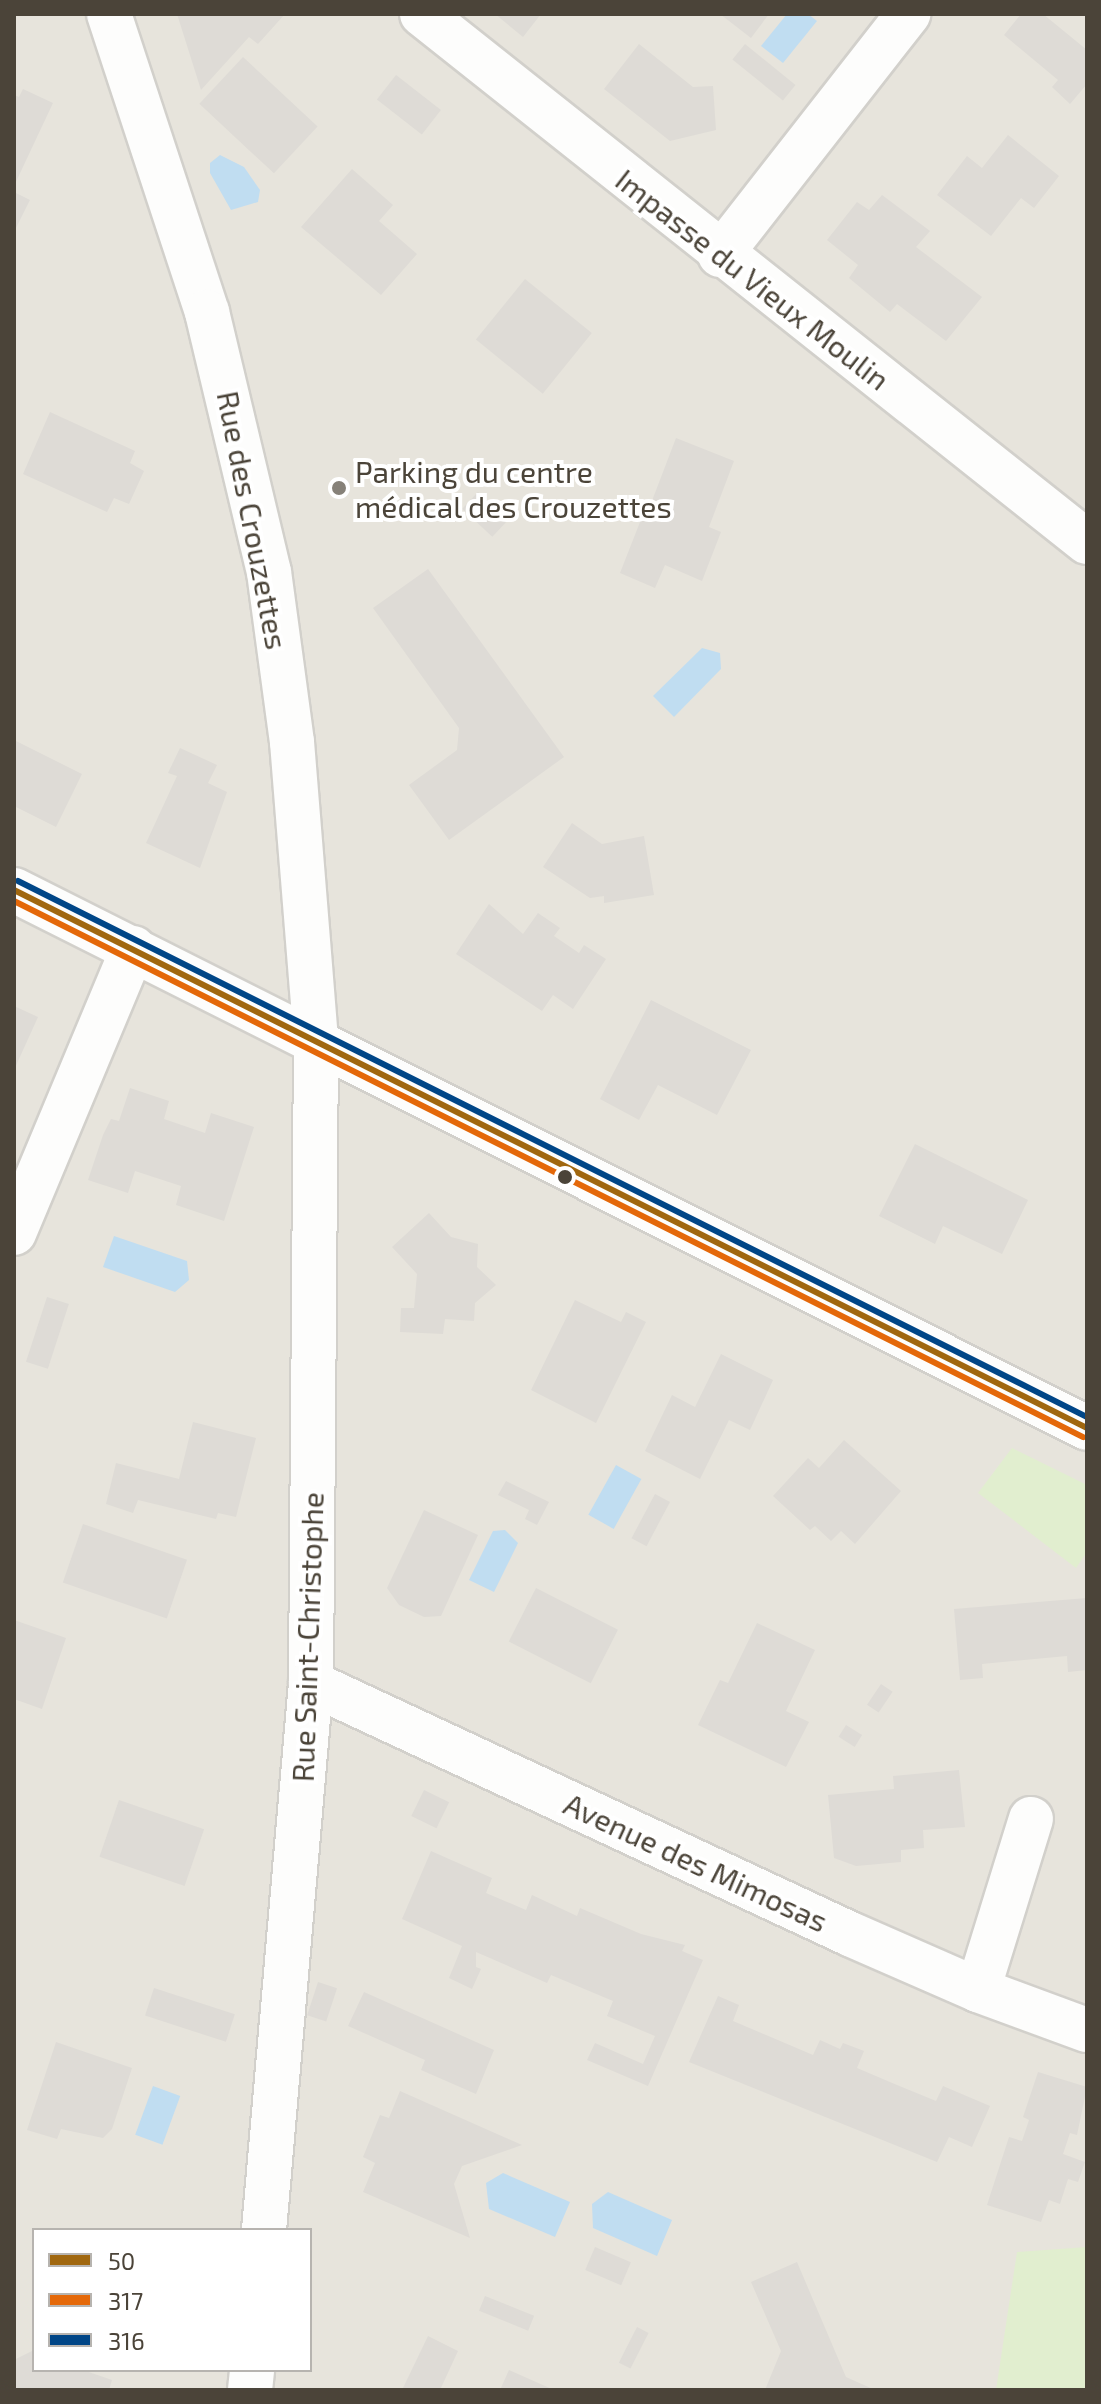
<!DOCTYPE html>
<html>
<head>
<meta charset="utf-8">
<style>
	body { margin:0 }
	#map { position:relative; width:1101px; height:2404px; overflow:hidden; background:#f4f2ee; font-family:"Exo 2",sans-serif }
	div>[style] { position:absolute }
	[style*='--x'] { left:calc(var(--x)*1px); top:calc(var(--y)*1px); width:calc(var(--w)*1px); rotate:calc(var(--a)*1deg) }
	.residential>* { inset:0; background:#e7e4dc }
	.green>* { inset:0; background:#e1eecf }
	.water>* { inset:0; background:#c0ddf1; transform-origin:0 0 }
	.building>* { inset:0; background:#dedbd6; transform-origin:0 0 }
	.roads { filter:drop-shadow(2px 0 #d2d0cb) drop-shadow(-2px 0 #d2d0cb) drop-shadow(0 2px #d2d0cb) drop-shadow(0 -2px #d2d0cb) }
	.minor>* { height:44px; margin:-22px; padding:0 22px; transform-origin:22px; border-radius:22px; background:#fdfdfc }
	.tertiary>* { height:44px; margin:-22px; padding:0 22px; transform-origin:22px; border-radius:22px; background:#fdfdfc }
	.bus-1>* { height:6px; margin:-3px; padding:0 3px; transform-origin:3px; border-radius:3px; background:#a0670f }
	.bus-2>* { height:6px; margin:-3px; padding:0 3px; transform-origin:3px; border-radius:3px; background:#e46809 }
	.bus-3>* { height:6px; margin:-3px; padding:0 3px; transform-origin:3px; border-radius:3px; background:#004687 }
	.dots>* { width:22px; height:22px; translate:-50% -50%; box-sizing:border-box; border:4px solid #fff; border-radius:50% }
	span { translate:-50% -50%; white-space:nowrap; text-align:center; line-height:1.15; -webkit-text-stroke:8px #fff; paint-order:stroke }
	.street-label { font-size:30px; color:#4b4439 }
	.poi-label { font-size:30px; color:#4b4439 }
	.left { translate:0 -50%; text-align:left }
	.frame { position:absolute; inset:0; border:16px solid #4b4439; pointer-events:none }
	.legend { position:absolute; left:32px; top:2228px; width:280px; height:144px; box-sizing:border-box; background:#fff; border:2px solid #b7b4b0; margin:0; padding:10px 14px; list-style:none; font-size:24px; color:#4b4439 }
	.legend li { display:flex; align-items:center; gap:16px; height:40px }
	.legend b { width:40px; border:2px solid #b7b4b0 }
</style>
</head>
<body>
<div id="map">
	<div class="residential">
		<div style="clip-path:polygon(evenodd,14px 14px,1087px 14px,1087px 2390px,14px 2390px,14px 14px,34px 2230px,310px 2230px,310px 2370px,34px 2370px,34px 2230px)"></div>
	</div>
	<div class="green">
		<div style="clip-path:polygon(1012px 1448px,1087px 1485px,1087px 1552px,1076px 1568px,978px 1493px)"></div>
		<div style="clip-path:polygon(1087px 2247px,1087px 2390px,996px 2390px,1017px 2252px)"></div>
	</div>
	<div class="water">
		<div style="clip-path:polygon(787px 14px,808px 14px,817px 21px,783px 63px,761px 46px)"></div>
		<div style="clip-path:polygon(220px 155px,244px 167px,260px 190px,258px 202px,231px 210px,210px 173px,210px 163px)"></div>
		<div style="clip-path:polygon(702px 648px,720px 653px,721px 669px,674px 717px,653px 696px)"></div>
		<div style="clip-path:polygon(114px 1236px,187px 1261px,189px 1280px,175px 1292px,103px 1267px)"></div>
		<div style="left:616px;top:1465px;width:29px;height:57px;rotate:29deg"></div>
		<div style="clip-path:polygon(505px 1530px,518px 1543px,494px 1592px,469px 1580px,493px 1531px)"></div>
		<div style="left:153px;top:2086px;width:29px;height:52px;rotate:20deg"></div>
		<div style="clip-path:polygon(503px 2173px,570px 2202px,555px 2237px,489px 2209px,486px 2183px)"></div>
		<div style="clip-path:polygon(608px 2192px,672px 2220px,657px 2256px,593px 2228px,592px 2204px)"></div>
	</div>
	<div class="building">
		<div style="clip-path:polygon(177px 14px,285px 14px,258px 44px,249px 37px,201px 90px)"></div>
		<div style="clip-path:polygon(495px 14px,541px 14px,523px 37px)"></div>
		<div style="clip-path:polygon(720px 14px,769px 14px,751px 38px)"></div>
		<div style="clip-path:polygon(1021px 14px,1043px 14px,1087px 50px,1087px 84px,1070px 104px,1052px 87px,1058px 80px,1004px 35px)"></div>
		<div style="clip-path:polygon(639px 44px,693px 87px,713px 86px,716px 130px,670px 141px,604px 89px)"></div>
		<div style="left:745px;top:44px;width:65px;height:20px;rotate:39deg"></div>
		<div style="left:243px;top:57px;width:102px;height:64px;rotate:43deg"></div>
		<div style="left:396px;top:75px;width:57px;height:31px;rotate:38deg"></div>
		<div style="clip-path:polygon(23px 89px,53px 103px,14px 186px,14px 95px,19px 97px)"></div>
		<div style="clip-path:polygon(1008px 135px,1059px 176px,1034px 208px,1021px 198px,991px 236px,937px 195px,967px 156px,982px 168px)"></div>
		<div style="clip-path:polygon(352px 169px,393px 205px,379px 221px,417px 254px,381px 295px,301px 227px)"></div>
		<div style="clip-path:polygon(14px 192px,30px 200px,14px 232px)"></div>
		<div style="clip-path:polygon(882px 195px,930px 231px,916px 247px,982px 297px,946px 341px,897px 304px,890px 312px,849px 278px,858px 265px,827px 240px,857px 202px,869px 210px)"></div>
		<div style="left:525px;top:279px;width:86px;height:78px;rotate:39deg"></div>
		<div style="clip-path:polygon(50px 412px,135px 451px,130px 463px,144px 471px,129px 504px,114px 498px,107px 512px,23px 474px)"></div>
		<div style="clip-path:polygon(676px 438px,734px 461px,709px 527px,721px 532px,702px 581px,665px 565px,655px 588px,620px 573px,640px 522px,625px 516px,631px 499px,650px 506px)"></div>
		<div style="left:478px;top:492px;width:41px;height:23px;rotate:43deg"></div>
		<div style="clip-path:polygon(428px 569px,564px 757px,449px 840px,409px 785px,457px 750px,459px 728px,373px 608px)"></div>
		<div style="clip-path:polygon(14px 740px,82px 774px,56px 827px,14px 806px)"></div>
		<div style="clip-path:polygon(180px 748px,217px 765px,208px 783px,227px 792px,200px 868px,146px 843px,177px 776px,168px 773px)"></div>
		<div style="clip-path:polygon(572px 823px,602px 844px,644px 836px,654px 895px,604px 903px,604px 896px,590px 898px,543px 867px)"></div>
		<div style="clip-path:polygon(489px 904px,523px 934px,538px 913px,560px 928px,554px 936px,579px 953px,584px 945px,606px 959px,573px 1009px,553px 995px,542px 1011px,456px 954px)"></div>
		<div style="clip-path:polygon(651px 1000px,751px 1050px,717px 1115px,658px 1085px,639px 1120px,600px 1099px)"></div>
		<div style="clip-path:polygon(14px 1006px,38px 1017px,14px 1070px)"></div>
		<div style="clip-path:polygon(130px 1088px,169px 1101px,164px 1119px,205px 1133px,211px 1113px,254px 1127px,224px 1221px,176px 1205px,181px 1186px,135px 1171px,128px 1193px,88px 1180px,103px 1135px,111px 1119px,119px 1121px)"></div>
		<div style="clip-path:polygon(915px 1144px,1028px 1200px,1002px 1254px,943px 1226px,935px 1244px,879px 1216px)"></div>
		<div style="clip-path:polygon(429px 1213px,451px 1237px,478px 1244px,477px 1267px,496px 1285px,475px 1303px,474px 1321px,445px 1319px,443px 1334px,400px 1332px,401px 1308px,414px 1308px,417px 1274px,392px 1247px)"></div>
		<div style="left:47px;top:1297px;width:23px;height:68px;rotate:18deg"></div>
		<div style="clip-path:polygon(575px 1300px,621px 1322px,626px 1312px,646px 1322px,596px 1423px,531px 1390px)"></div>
		<div style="clip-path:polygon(721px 1354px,773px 1380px,750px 1430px,729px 1420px,700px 1479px,645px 1451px,672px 1395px,695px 1407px)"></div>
		<div style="clip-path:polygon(193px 1422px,256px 1438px,236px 1517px,218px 1513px,216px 1519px,138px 1500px,133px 1513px,106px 1504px,116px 1463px,179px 1479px)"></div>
		<div style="clip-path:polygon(844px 1440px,901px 1491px,855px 1544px,841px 1531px,831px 1541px,815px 1526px,810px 1530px,773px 1496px,808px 1458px,819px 1468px)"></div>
		<div style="clip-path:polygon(506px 1481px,549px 1502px,537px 1525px,525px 1519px,529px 1510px,498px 1495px)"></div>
		<div style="left:655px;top:1494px;width:17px;height:50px;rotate:28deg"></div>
		<div style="clip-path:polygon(424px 1510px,478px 1535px,441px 1616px,424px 1617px,399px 1605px,387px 1588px)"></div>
		<div style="left:83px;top:1524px;width:110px;height:62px;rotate:19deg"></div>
		<div style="left:536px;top:1588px;width:92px;height:60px;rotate:27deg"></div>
		<div style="clip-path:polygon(1087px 1598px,1087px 1670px,1068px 1672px,1067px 1656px,1024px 1660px,982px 1664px,983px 1678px,960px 1680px,954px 1609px)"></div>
		<div style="clip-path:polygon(14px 1620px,66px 1638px,42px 1709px,14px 1699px)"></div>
		<div style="clip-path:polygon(757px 1623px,815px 1650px,786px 1711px,809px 1722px,786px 1767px,698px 1725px,720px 1680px,728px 1683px)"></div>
		<div style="left:881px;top:1684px;width:14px;height:25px;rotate:34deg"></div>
		<div style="left:846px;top:1725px;width:19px;height:14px;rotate:32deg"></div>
		<div style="clip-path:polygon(959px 1770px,965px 1827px,923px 1830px,924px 1848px,901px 1850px,901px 1862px,856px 1866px,834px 1858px,828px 1795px,894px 1789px,893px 1776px)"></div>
		<div style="left:424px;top:1790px;width:28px;height:29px;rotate:26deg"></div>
		<div style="left:119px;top:1800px;width:90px;height:60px;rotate:19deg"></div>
		<div style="clip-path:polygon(431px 1851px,492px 1878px,486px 1893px,526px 1910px,532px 1895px,577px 1916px,580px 1908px,641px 1934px,685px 1945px,682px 1951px,703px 1960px,648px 2086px,587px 2060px,595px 2043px,643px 2064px,655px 2036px,607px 2016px,613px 2001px,551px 1975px,547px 1983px,476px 1952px,476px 1967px,481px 1969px,472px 1989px,449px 1978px,462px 1946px,402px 1919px)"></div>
		<div style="left:318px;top:1982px;width:20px;height:35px;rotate:18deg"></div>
		<div style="left:154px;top:1988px;width:85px;height:29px;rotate:18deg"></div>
		<div style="clip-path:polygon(364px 1992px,494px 2050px,476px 2094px,421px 2070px,425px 2060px,348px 2026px)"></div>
		<div style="clip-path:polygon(718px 1996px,739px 2005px,733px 2021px,813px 2055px,820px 2040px,840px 2049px,843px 2043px,864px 2051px,857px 2068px,897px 2085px,936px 2101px,943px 2086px,990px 2106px,972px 2147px,949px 2137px,937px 2162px,689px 2062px)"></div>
		<div style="clip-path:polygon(56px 2042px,132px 2068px,112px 2129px,103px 2138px,61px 2129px,57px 2139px,27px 2130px)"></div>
		<div style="clip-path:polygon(1038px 2072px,1087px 2087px,1077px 2135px,1070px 2133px,1063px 2154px,1085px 2162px,1078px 2182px,1068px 2179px,1060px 2204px,1049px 2200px,1041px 2222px,987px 2205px,1009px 2137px,1022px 2141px,1029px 2120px,1023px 2117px)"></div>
		<div style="clip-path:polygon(400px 2091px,522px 2145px,462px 2166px,454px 2184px,470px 2238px,363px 2192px,375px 2163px,363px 2157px,380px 2115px,389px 2118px)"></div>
		<div style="left:595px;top:2247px;width:39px;height:25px;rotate:23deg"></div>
		<div style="clip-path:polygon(797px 2262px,846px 2377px,875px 2390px,765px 2390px,781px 2351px,751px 2282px)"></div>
		<div style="left:485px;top:2296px;width:53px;height:16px;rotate:22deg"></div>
		<div style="left:637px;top:2327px;width:13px;height:40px;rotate:27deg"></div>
		<div style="clip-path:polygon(428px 2336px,458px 2351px,440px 2390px,402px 2390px)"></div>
		<div style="clip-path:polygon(34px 2350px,34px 2370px,83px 2370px,112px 2380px,109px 2390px,14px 2390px,14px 2360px)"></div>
		<div style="clip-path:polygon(509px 2370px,554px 2390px,500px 2390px)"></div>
	</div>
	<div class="roads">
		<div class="minor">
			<div style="--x:422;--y:14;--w:849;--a:38.45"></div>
			<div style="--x:720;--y:255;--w:306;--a:-52"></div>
			<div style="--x:14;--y:890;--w:338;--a:26.7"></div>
			<div style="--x:316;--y:1042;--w:641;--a:90.45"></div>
			<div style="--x:311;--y:1683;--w:549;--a:94.91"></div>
			<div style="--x:14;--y:1233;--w:309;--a:-67.3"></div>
			<div style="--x:311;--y:1683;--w:595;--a:24.97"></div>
			<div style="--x:850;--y:1934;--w:140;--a:23.6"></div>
			<div style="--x:978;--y:1990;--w:116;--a:20.2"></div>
			<div style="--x:978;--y:1990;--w:179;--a:-72.8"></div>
			<div style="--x:250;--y:2390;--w:20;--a:-84"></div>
		</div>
		<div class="tertiary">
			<div style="--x:109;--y:14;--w:314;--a:71.8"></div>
			<div style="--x:207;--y:312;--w:267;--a:76.6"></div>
			<div style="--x:269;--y:572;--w:172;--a:82.3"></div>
			<div style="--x:292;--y:742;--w:301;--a:85.4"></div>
			<div style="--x:316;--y:1042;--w:862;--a:26.59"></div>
		</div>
	</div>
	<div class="bus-1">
		<div style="--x:14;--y:890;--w:1200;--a:26.63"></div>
	</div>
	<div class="bus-2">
		<div style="--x:14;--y:901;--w:1196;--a:26.63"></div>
	</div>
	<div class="bus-3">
		<div style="--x:18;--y:881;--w:1196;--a:26.63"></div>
	</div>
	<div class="dots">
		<div style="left:339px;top:488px;background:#868178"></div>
		<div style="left:565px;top:1177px;background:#4b4439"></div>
	</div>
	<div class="street-label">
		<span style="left:753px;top:279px;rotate:38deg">Impasse du Vieux Moulin</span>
		<span style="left:253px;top:520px;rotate:79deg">Rue des Crouzettes</span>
		<span style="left:307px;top:1637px;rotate:-88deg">Rue Saint-Christophe</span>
		<span style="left:696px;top:1862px;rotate:25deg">Avenue des Mimosas</span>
	</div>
	<div class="poi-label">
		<span class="left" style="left:355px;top:488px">Parking du centre<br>médical des Crouzettes</span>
	</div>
	<div class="frame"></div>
	<ul class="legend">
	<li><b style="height:10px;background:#a0670f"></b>50</li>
	<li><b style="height:10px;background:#e46809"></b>317</li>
	<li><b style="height:10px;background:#004687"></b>316</li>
	</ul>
</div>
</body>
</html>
